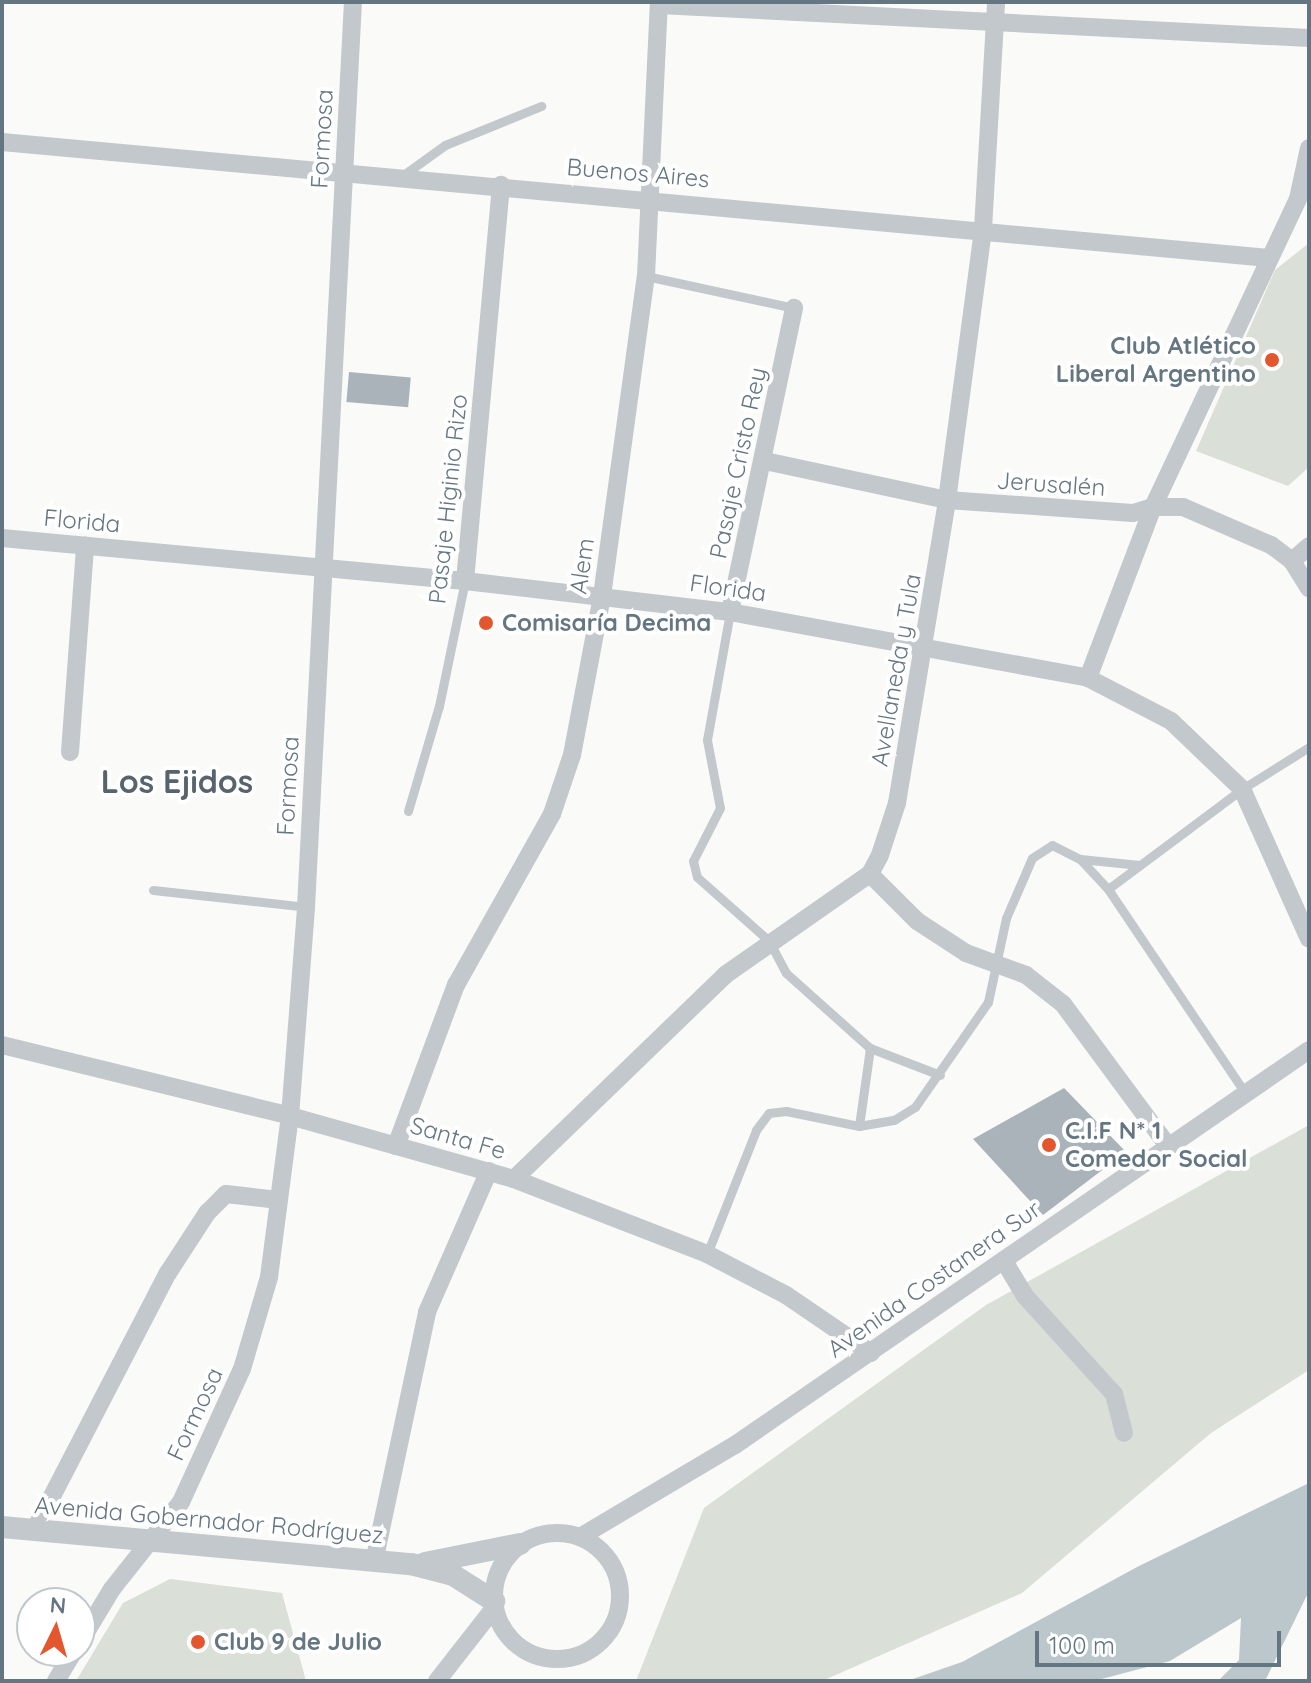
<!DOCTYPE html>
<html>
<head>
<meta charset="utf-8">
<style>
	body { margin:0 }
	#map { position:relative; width:1311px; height:1683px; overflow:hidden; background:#fafaf8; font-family:Quicksand,sans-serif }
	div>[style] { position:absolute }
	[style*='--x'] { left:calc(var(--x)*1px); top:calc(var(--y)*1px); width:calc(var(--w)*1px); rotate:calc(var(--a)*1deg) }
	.green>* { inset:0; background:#dadfd7 }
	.water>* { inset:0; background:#bbc7cb }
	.building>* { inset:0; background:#aab3b9; transform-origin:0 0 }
	.service>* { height:9px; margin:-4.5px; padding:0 4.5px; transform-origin:4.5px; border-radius:4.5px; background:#c3c8cc }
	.minor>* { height:18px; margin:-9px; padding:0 9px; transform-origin:9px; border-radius:9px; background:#c3c8cc }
	.minor>.ring { margin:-9px; padding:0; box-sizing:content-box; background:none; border:18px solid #c3c8cc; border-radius:50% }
	.tertiary>* { height:22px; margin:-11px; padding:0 11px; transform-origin:11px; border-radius:11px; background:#c3c8cc }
	.dots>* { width:22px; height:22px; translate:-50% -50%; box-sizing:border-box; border:4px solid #fff; border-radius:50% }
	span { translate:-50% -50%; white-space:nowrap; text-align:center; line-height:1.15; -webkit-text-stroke:8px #fff; paint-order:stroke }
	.street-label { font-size:24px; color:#657683 }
	.poi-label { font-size:24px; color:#657683; font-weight:700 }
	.right { translate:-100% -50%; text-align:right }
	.left { translate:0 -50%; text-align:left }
	.district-label { font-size:32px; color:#57646e; font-weight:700 }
	.frame { position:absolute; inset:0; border:4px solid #657683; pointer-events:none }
	.north { position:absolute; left:16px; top:1587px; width:80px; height:80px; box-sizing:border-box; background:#fff; border:2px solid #c1c8cd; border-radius:50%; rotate:5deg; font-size:22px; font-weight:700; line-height:32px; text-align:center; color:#657683 }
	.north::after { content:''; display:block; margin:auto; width:28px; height:36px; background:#e4572e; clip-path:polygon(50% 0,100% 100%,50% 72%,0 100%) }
	.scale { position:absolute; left:1035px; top:1631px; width:246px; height:36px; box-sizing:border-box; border:4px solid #657683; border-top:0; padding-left:10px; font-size:24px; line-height:28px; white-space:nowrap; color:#657683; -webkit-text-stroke:6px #fff; paint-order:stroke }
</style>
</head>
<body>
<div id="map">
	<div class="green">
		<div style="clip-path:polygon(1309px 243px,1309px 467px,1288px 486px,1196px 451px,1275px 270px)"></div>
		<div style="clip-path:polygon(1309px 1125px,1309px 1370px,1211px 1433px,1022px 1593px,822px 1681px,636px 1681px,704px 1508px,986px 1305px)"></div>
		<div style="clip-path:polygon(170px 1579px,282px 1593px,306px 1681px,76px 1681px,123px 1603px)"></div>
	</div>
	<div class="water">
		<div style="clip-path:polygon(1309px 1483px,1309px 1591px,1265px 1681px,1218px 1681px,1239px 1660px,1241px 1618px,1170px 1661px,1094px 1681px,907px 1681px,962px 1662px,1139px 1566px)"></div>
	</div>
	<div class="building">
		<div style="left:349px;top:372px;width:62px;height:30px;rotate:5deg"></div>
		<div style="clip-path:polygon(1064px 1088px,1126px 1152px,1043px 1215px,973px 1139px)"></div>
	</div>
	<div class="service">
		<div style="--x:402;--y:176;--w:53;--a:-35.8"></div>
		<div style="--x:445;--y:145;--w:104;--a:-22.1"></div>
		<div style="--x:646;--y:276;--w:151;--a:12.2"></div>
		<div style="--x:730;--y:612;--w:130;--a:100.2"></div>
		<div style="--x:707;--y:740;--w:69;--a:79.2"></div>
		<div style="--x:720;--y:808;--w:59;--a:117"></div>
		<div style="--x:693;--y:861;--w:16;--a:76"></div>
		<div style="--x:697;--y:877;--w:96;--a:41.6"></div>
		<div style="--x:769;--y:941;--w:36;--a:62"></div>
		<div style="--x:786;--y:973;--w:113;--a:41.8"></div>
		<div style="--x:870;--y:1048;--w:75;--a:21.1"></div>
		<div style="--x:408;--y:811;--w:109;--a:-73.6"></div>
		<div style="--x:439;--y:706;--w:128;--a:-78.3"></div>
		<div style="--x:1080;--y:859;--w:60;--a:5.7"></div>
		<div style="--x:1108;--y:889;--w:167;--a:-36.7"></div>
		<div style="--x:1242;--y:789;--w:79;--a:-32.1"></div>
		<div style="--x:153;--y:890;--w:154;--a:6.3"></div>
		<div style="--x:859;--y:1126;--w:79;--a:-82"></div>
		<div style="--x:707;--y:1254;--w:133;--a:-68.4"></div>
		<div style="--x:756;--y:1130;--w:21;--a:-53"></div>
		<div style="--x:769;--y:1113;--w:17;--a:-7"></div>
		<div style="--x:786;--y:1111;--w:75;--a:11.6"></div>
		<div style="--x:859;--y:1126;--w:36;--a:-10"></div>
		<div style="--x:894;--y:1120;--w:25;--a:-32"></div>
		<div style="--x:915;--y:1107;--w:128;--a:-55.2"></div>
		<div style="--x:988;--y:1002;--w:86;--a:-77.9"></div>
		<div style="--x:1006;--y:918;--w:65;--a:-66.6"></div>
		<div style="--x:1032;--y:858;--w:24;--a:-33"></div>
		<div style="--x:1052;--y:845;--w:31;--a:27"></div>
		<div style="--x:1080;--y:859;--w:41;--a:47"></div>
		<div style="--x:1108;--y:889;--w:247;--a:56.1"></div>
	</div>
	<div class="minor">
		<div style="--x:659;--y:5;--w:651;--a:2.91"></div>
		<div style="--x:2;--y:142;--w:1272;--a:5.23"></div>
		<div style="--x:765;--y:461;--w:186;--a:12.1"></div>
		<div style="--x:947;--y:500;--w:186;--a:4"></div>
		<div style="--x:1133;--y:513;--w:21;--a:-17"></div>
		<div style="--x:1153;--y:507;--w:30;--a:0"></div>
		<div style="--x:1183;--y:507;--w:96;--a:23.4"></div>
		<div style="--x:1271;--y:545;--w:26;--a:37"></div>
		<div style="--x:1292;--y:561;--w:32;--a:58"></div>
		<div style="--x:2;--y:538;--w:465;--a:5.3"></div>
		<div style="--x:465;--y:581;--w:267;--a:6.7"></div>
		<div style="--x:730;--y:612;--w:364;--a:10.4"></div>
		<div style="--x:1088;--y:678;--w:93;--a:27.4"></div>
		<div style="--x:1171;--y:721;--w:98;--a:43.8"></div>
		<div style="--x:1242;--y:789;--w:164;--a:65.9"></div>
		<div style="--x:1292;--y:561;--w:23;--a:-41"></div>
		<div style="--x:465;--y:581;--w:398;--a:-84.8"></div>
		<div style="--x:730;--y:612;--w:311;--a:-78.1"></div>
		<div style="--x:1088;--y:678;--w:183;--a:-69.2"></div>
		<div style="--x:1153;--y:507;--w:340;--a:-64.8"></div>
		<div style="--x:1298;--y:199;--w:52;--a:-77.8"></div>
		<div style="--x:70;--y:752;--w:207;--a:-85.8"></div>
		<div style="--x:870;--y:874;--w:66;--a:45"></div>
		<div style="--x:917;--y:921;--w:59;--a:33.1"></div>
		<div style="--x:966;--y:953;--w:64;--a:20.1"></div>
		<div style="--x:1026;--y:975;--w:47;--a:38.1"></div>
		<div style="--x:1063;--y:1004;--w:177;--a:53.5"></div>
		<div style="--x:2;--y:1045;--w:297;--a:13.8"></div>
		<div style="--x:290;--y:1116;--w:233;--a:15.7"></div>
		<div style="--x:514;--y:1179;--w:207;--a:21.2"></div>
		<div style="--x:707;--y:1254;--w:89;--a:27.4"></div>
		<div style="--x:786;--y:1295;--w:103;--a:34.3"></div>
		<div style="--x:396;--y:1146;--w:172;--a:-69.6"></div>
		<div style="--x:456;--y:985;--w:196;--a:-60.7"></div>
		<div style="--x:552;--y:814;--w:62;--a:-71.3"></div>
		<div style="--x:572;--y:755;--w:162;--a:-79.3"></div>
		<div style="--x:602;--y:596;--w:323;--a:-82.2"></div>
		<div style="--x:646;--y:276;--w:274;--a:-87.3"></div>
		<div style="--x:514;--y:1179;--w:293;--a:-44"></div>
		<div style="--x:725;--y:975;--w:177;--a:-34.9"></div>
		<div style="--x:870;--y:874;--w:21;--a:-62"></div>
		<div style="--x:880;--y:855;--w:55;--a:-71.9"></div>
		<div style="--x:897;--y:803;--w:307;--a:-80.6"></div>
		<div style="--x:947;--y:500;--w:273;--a:-82.4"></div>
		<div style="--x:983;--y:229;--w:227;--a:-86.7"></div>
		<div style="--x:1004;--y:1261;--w:41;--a:59"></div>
		<div style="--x:1025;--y:1296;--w:132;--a:47.8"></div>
		<div style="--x:1114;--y:1394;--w:40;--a:75.6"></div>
		<div style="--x:34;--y:1531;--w:291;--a:-62.6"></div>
		<div style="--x:168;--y:1273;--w:72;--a:-57"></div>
		<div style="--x:207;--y:1213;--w:27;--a:-45"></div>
		<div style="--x:226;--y:1194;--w:53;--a:6.5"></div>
		<div class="ring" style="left:494px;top:1533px;width:108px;height:108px"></div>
		<div style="--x:580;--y:1537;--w:180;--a:-30.7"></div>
		<div style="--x:735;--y:1445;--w:697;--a:-34.53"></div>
		<div style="--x:374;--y:1562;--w:256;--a:-78"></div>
		<div style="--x:427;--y:1312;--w:154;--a:-66.3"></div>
		<div style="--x:80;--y:1642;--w:62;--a:-58.9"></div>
		<div style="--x:112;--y:1589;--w:111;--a:-51.6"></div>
		<div style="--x:181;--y:1502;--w:146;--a:-65.4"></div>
		<div style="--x:242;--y:1369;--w:96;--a:-73.6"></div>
		<div style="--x:269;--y:1277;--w:162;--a:-82.6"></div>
		<div style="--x:290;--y:1116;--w:210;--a:-85.6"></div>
		<div style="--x:306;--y:907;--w:906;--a:-87.03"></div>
		<div style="--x:56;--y:1681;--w:35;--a:-59"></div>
		<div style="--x:437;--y:1681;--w:93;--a:-52"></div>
	</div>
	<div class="tertiary">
		<div style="--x:2;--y:1527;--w:411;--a:5.2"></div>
		<div style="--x:411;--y:1564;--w:43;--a:14.7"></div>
		<div style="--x:453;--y:1575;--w:49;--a:32.4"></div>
		<div style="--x:425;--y:1563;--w:97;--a:-11.3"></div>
	</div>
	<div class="dots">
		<div style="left:1272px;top:360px;background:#e4572e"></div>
		<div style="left:486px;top:623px;background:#e4572e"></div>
		<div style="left:1049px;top:1145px;background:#e4572e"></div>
		<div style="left:198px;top:1642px;background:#e4572e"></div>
	</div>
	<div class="street-label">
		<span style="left:322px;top:139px;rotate:-87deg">Formosa</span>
		<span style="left:638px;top:173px;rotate:5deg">Buenos Aires</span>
		<span style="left:738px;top:463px;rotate:-78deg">Pasaje Cristo Rey</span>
		<span style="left:1051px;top:484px;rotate:4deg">Jerusalén</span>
		<span style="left:448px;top:499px;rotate:-84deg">Pasaje Higinio Rizo</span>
		<span style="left:82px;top:521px;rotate:5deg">Florida</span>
		<span style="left:582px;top:566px;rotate:-82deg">Alem</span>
		<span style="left:728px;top:588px;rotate:8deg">Florida</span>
		<span style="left:896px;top:670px;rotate:-80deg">Avellaneda y Tula</span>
		<span style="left:288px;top:786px;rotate:-87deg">Formosa</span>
		<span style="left:458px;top:1138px;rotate:16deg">Santa Fe</span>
		<span style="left:934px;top:1279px;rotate:-35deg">Avenida Costanera Sur</span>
		<span style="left:195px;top:1414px;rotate:-65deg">Formosa</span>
		<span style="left:209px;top:1520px;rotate:5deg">Avenida Gobernador Rodríguez</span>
	</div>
	<div class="poi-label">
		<span class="right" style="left:1256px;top:360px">Club Atlético<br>Liberal Argentino</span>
		<span class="left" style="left:502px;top:623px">Comisaría Decima</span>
		<span class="left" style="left:1065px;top:1145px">C.I.F N* 1<br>Comedor Social</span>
		<span class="left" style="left:214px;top:1642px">Club 9 de Julio</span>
	</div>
	<div class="district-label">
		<span style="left:177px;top:781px">Los Ejidos</span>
	</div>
	<div class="frame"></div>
	<div class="north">N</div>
	<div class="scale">100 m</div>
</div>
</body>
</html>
